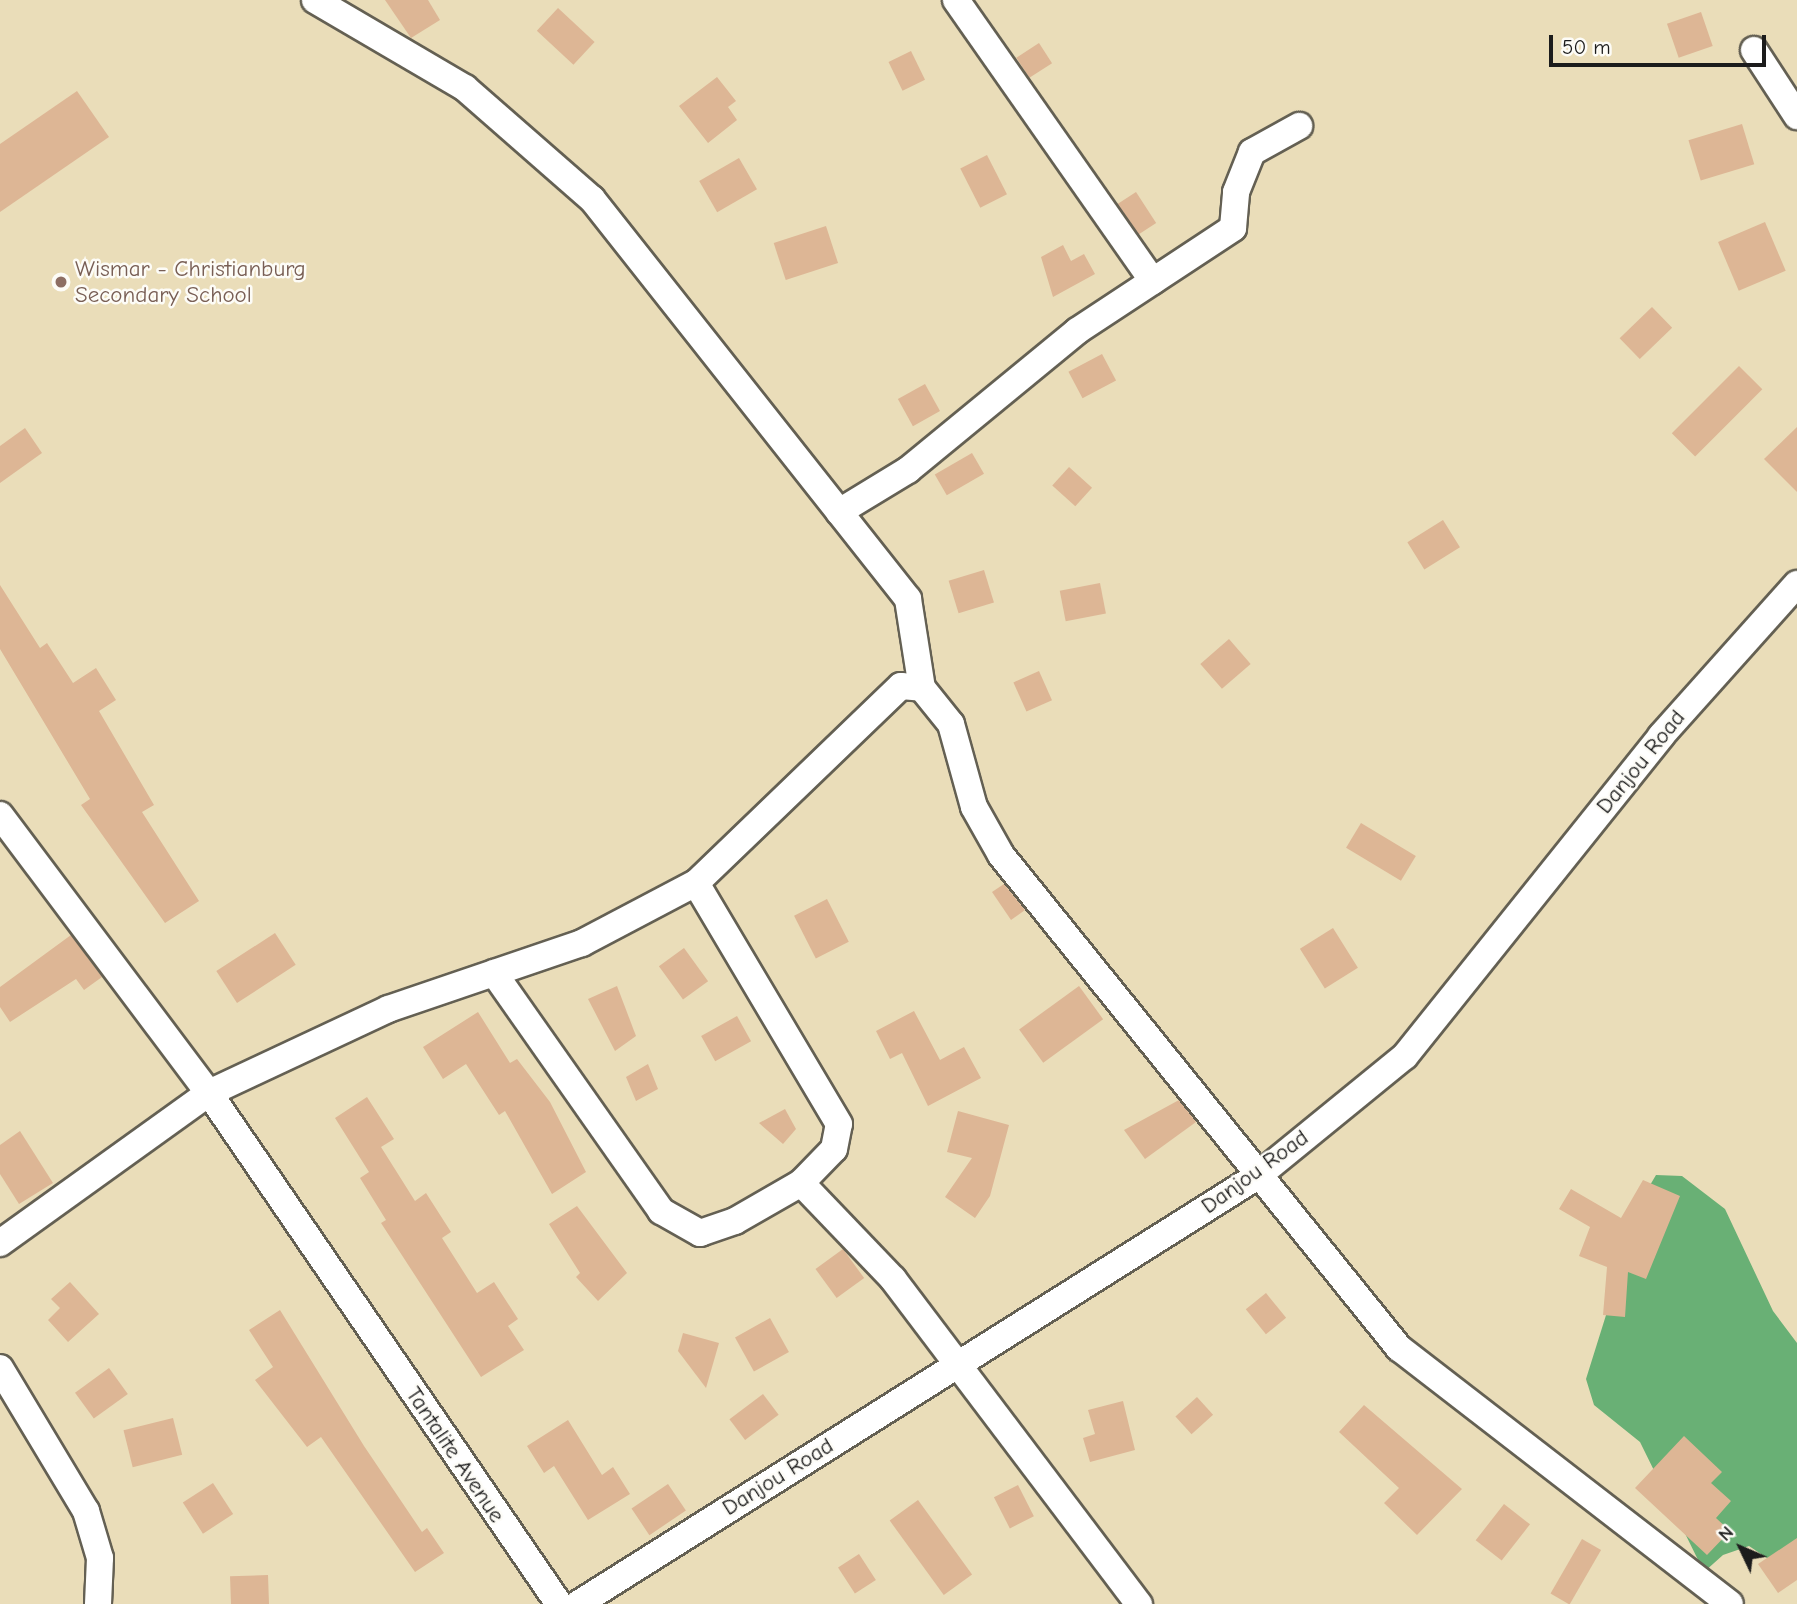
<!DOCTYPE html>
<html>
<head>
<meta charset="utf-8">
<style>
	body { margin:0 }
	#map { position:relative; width:1797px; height:1604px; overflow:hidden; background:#eaddb9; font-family:"Comic Neue",sans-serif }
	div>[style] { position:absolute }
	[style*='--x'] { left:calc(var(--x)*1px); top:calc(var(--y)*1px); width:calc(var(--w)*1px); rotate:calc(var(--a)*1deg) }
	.forest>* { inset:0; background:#69b075 }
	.building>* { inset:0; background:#ddb695; transform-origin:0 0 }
	.roads { filter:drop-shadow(2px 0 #646053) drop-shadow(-2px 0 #646053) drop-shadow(0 2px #646053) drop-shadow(0 -2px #646053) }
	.street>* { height:26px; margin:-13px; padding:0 13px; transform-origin:13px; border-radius:13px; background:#fff }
	.dots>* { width:19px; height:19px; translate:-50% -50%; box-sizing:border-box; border:4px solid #fdfcf7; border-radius:50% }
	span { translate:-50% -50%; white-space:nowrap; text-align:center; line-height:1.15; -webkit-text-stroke:5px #fdfcf7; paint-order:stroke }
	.education-label { font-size:23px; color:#785e54 }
	.left { translate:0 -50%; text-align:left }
	.street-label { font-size:23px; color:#1c1c1c }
	.north { position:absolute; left:1706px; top:1513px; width:70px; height:70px; -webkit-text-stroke:5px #fdfcf7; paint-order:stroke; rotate:314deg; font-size:19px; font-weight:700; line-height:28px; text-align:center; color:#1c1c1c }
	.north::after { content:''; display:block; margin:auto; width:24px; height:32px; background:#1c1c1c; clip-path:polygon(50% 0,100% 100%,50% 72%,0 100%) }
	.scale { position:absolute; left:1549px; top:35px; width:217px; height:32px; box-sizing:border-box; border:4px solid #1c1c1c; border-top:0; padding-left:9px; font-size:21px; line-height:24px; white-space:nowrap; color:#1c1c1c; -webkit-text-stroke:5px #fdfcf7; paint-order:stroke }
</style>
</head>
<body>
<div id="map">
	<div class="forest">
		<div style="clip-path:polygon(1656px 1175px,1682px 1176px,1725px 1209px,1773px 1311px,1797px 1343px,1797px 1566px,1773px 1562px,1749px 1546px,1723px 1555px,1704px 1572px,1640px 1442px,1594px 1405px,1586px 1379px,1643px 1197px)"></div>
	</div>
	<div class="building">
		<div style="clip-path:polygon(385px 0,428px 0,440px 20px,411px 38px)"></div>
		<div style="left:558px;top:8px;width:50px;height:31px;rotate:43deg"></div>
		<div style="left:1701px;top:12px;width:36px;height:36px;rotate:71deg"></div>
		<div style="left:1039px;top:43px;width:24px;height:27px;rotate:57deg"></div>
		<div style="left:911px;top:51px;width:32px;height:25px;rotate:64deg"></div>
		<div style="clip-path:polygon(717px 77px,736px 101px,728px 107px,737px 120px,708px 143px,679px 106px)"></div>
		<div style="clip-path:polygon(77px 91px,109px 137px,0 212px,0 144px)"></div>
		<div style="left:1742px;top:124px;width:42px;height:56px;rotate:73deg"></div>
		<div style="left:987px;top:155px;width:44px;height:30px;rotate:63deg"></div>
		<div style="left:739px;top:158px;width:36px;height:46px;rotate:60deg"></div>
		<div style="left:1136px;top:192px;width:37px;height:22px;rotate:57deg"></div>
		<div style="left:1765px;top:222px;width:53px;height:51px;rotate:67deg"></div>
		<div style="left:826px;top:226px;width:39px;height:55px;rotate:72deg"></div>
		<div style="clip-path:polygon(1063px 245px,1071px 261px,1084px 254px,1095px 274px,1053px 297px,1041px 257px)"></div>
		<div style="left:1652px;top:307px;width:29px;height:45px;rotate:46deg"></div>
		<div style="left:1102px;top:354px;width:30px;height:38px;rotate:62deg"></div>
		<div style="left:1739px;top:366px;width:33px;height:95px;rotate:45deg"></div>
		<div style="left:925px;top:384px;width:31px;height:31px;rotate:61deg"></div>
		<div style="clip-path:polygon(1797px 427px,1797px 492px,1764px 459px)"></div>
		<div style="clip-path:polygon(25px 428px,42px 453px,0 483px,0 446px)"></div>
		<div style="left:972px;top:453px;width:24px;height:43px;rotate:60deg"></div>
		<div style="left:1069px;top:467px;width:31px;height:25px;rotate:42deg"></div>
		<div style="left:1443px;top:520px;width:32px;height:42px;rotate:58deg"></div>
		<div style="left:984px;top:570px;width:34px;height:37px;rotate:73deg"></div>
		<div style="left:1100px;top:583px;width:31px;height:41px;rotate:79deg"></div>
		<div style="clip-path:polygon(0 585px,40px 648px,47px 643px,73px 683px,96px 668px,116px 700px,99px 711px,154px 805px,142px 812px,199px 901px,165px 923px,81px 805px,90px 799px,0 649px)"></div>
		<div style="left:1229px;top:639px;width:33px;height:38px;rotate:49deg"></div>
		<div style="left:1039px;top:671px;width:32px;height:28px;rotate:66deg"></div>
		<div style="left:1361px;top:823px;width:64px;height:29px;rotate:31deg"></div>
		<div style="clip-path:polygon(1004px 884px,1025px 910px,1011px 920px,992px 892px)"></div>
		<div style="left:827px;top:899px;width:48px;height:37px;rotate:63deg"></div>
		<div style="left:1333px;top:928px;width:47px;height:39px;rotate:58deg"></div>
		<div style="left:275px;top:933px;width:38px;height:70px;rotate:57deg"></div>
		<div style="clip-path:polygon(71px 935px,102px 977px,84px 990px,76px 979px,10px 1022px,0 1007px,0 987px)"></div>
		<div style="left:684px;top:948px;width:41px;height:31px;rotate:54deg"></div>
		<div style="clip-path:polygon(617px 986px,636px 1036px,615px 1051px,588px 999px)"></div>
		<div style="left:1079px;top:986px;width:41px;height:74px;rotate:54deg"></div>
		<div style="clip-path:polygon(914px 1011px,940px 1060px,964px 1047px,981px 1078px,928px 1106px,902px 1053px,890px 1059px,876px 1031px)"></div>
		<div style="clip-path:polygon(478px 1012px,510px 1063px,517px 1059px,550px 1102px,586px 1172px,552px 1194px,505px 1111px,499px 1115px,466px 1064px,443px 1079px,423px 1047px)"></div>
		<div style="left:737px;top:1016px;width:29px;height:41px;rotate:61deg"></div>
		<div style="clip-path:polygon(648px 1064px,658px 1089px,636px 1101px,626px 1077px)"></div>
		<div style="clip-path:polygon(367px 1097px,394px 1139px,381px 1147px,415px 1201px,426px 1193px,451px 1232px,442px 1238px,477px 1293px,494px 1282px,518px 1319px,508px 1326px,524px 1350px,481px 1377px,381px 1223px,386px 1220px,360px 1178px,369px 1172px,335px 1118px)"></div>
		<div style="clip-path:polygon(1179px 1100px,1196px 1122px,1145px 1159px,1124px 1130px)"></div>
		<div style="clip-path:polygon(785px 1109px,796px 1129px,783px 1144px,759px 1123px)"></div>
		<div style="clip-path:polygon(958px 1111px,1009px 1125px,990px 1196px,975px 1218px,945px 1197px,972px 1158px,947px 1152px)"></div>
		<div style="clip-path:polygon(20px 1131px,53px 1183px,19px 1204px,0 1174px,0 1145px)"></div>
		<div style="clip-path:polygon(1643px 1180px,1680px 1196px,1646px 1279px,1628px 1272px,1625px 1317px,1603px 1315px,1607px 1267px,1579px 1256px,1590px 1227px,1559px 1209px,1571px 1189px,1621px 1218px)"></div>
		<div style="clip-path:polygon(577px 1206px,627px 1273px,598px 1301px,576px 1277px,580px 1273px,549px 1224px)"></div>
		<div style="left:843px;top:1249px;width:36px;height:34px;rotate:54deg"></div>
		<div style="clip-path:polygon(70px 1282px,99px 1314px,68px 1342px,48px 1320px,60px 1308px,51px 1299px)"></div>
		<div style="left:1266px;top:1293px;width:32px;height:26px;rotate:51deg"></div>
		<div style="clip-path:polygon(280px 1310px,364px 1446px,422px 1532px,427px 1528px,444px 1553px,415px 1572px,321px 1437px,307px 1447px,255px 1380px,273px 1367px,249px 1330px)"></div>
		<div style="left:770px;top:1318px;width:39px;height:40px;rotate:61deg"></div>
		<div style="clip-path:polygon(683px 1333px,719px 1343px,706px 1388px,678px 1351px)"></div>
		<div style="left:109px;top:1368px;width:32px;height:42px;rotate:54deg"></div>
		<div style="left:763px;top:1394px;width:26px;height:42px;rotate:53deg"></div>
		<div style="left:1197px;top:1397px;width:24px;height:29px;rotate:48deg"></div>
		<div style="clip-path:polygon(1123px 1401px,1135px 1450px,1090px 1462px,1083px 1438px,1095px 1434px,1088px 1410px)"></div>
		<div style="clip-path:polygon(1364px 1405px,1462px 1489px,1417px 1535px,1384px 1503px,1399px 1488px,1339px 1432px)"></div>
		<div style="left:173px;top:1418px;width:38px;height:51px;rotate:76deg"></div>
		<div style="clip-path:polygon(568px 1420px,602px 1475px,613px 1467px,630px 1494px,588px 1520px,554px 1466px,544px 1473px,527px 1446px)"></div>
		<div style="clip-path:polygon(1684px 1436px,1722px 1472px,1711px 1483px,1731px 1501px,1716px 1518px,1730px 1531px,1707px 1555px,1635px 1488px)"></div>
		<div style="left:213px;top:1483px;width:37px;height:36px;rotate:57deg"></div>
		<div style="left:668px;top:1484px;width:32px;height:44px;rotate:56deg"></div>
		<div style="left:1018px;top:1485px;width:35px;height:27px;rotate:63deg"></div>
		<div style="left:918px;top:1500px;width:92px;height:35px;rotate:54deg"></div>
		<div style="left:1504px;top:1504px;width:33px;height:46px;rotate:38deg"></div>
		<div style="clip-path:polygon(1797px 1538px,1797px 1580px,1778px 1593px,1758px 1564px)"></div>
		<div style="left:1582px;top:1539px;width:22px;height:63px;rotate:30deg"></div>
		<div style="left:859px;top:1554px;width:31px;height:25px;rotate:57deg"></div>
		<div style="left:268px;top:1575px;width:29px;height:38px;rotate:88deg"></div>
	</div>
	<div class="roads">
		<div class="street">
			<div style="--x:315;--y:0;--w:174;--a:30.4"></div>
			<div style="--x:465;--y:88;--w:169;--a:41.2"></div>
			<div style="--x:592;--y:199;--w:510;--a:51.69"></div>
			<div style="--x:908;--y:599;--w:90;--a:81.1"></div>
			<div style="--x:956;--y:0;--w:343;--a:55"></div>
			<div style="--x:1754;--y:50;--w:79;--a:56.9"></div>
			<div style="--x:839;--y:512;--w:81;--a:-31.3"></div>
			<div style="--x:908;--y:470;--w:219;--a:-39.4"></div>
			<div style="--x:1077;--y:331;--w:187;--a:-33.4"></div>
			<div style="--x:1233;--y:228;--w:36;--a:-85"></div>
			<div style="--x:1236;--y:192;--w:43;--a:-68.2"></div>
			<div style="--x:1252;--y:152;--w:54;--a:-29"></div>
			<div style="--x:0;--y:815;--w:348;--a:53.1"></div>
			<div style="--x:209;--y:1093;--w:619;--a:55.59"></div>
			<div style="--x:494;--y:973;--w:291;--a:54.9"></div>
			<div style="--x:661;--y:1211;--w:45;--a:29.4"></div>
			<div style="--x:700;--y:1233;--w:37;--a:-19"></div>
			<div style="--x:735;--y:1221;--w:76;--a:-29.9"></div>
			<div style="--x:801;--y:1183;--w:47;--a:-45.9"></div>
			<div style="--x:834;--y:1149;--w:25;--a:-79"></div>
			<div style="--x:839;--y:1124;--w:280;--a:-120.7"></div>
			<div style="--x:801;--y:1183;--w:133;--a:46.2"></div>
			<div style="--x:893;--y:1279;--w:408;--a:52.9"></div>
			<div style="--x:0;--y:1243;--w:257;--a:-35.7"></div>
			<div style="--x:209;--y:1093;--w:198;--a:-25.1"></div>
			<div style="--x:388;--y:1009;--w:205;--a:-18.8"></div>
			<div style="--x:582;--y:943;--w:129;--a:-27.8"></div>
			<div style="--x:696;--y:883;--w:284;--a:-43.9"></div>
			<div style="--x:901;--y:686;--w:21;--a:5"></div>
			<div style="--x:922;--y:688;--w:46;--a:51.1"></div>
			<div style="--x:951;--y:724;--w:86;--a:74.5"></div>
			<div style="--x:974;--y:807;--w:55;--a:60.6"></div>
			<div style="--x:1001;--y:855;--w:634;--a:51.09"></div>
			<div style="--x:1399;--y:1348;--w:418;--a:37.7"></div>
			<div style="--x:0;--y:1368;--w:167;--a:59"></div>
			<div style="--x:86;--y:1511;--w:49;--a:73.4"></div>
			<div style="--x:100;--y:1558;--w:46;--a:92.5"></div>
			<div style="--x:578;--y:1604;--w:805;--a:-32.21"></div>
			<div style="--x:1259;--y:1175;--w:188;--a:-39.2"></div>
			<div style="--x:1405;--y:1056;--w:410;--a:-51.3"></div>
			<div style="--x:1661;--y:736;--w:204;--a:-48.2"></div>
		</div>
	</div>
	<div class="dots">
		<div style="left:61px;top:282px;background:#8d6e63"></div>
	</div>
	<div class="education-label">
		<span class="left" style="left:75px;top:282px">Wismar - Christianburg<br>Secondary School</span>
	</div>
	<div class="street-label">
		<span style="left:1641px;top:762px;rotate:-51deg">Danjou Road</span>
		<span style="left:1255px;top:1172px;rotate:-36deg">Danjou Road</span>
		<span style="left:455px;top:1455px;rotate:56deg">Tantalite Avenue</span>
		<span style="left:778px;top:1477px;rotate:-32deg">Danjou Road</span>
	</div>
	<div class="north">N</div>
	<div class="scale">50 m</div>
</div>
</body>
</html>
